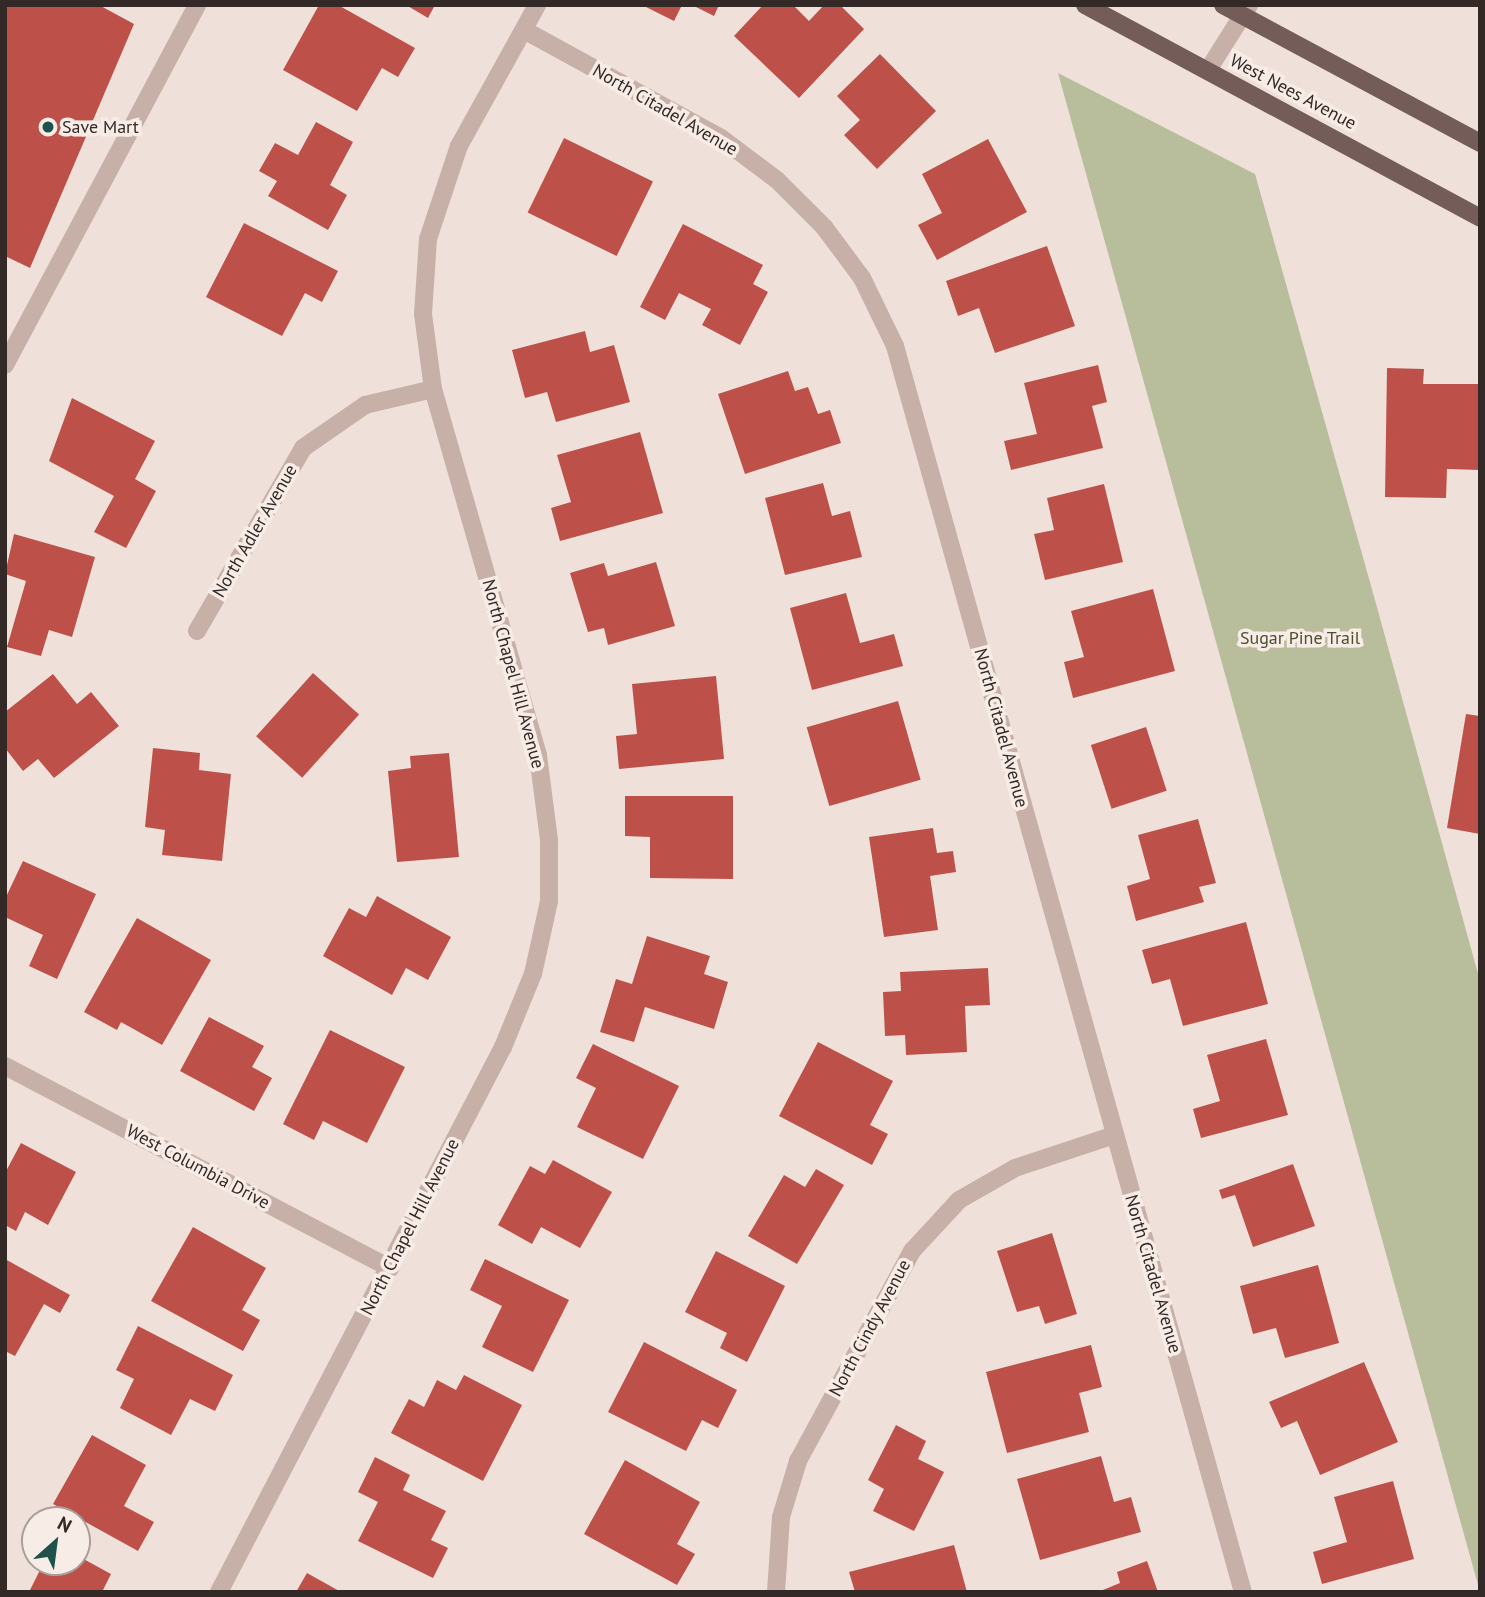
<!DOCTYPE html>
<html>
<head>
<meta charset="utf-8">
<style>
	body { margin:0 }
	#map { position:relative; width:1485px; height:1597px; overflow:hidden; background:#efe1da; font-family:"PT Sans",sans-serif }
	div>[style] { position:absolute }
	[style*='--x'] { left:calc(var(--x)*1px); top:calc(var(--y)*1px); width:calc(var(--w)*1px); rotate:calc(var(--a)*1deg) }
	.green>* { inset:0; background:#b8bd9b }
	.building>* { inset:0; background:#bd514a; transform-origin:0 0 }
	.minor>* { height:18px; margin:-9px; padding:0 9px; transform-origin:9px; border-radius:9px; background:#c7b0a7 }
	.major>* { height:18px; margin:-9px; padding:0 9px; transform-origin:9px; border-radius:9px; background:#745d59 }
	.dots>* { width:19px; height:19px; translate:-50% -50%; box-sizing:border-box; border:4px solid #f8ece6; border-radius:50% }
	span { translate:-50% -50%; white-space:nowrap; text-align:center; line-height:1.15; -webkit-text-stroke:7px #f8ece6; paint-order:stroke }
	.street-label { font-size:18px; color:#332927 }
	.poi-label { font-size:18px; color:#332927 }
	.left { translate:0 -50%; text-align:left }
	.park-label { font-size:18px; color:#4a502d }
	.frame { position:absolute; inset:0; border:7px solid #332927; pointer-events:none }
	.north { position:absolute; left:21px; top:1506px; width:70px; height:70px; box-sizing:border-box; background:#f8ece6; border:2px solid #a99e9a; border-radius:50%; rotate:28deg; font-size:19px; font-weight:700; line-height:28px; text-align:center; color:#332927 }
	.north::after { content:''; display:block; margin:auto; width:24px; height:32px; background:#20524c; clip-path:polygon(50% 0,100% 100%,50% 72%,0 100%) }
</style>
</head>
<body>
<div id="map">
	<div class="green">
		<div style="clip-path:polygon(1058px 73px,1255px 174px,1375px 600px,1480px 981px,1480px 1592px)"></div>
	</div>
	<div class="building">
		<div style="clip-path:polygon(5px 5px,99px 5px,134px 24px,30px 268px,5px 256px)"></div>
		<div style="clip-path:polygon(319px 5px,338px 5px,415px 48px,398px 77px,382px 68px,357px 111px,283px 70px)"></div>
		<div style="clip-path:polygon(406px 5px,435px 5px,428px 18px)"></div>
		<div style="clip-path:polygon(642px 5px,682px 5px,674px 21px)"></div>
		<div style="clip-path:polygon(692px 5px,719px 5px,714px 16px)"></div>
		<div style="clip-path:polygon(763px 5px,793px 5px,809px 21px,824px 5px,840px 5px,864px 29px,799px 98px,734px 36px)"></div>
		<div style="clip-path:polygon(880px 54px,936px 111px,877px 169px,844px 135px,860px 120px,837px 96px)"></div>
		<div style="clip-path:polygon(316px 122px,353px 142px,330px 185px,347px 195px,328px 230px,268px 196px,277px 181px,259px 171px,275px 143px,298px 155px)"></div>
		<div style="left:564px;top:138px;width:99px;height:83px;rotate:26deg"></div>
		<div style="clip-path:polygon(988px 139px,1027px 212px,937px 260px,918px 225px,942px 213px,922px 174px)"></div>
		<div style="clip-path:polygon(244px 223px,338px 271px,322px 302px,305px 293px,282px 336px,206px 297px)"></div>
		<div style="clip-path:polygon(683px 224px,763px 265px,753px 284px,768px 292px,740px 345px,702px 325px,711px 309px,679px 293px,665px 320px,640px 307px)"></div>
		<div style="clip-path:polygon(1047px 246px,1075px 326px,995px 353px,979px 308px,958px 316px,946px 281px)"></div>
		<div style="clip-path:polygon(585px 331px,590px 352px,614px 345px,630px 402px,556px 422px,547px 392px,525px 398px,512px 350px)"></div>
		<div style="clip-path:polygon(1098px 365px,1107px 402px,1092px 406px,1103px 448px,1011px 470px,1004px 441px,1037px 434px,1024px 383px)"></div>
		<div style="clip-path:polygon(1387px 368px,1424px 369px,1423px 384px,1480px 384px,1480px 470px,1447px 469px,1446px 498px,1385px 497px)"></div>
		<div style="clip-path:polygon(788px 371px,795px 391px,808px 387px,818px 414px,830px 410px,841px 443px,745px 474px,718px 394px)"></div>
		<div style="clip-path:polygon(72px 398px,155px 441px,135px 479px,156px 491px,126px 548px,94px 532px,114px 496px,49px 461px)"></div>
		<div style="clip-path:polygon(640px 432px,663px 513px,560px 541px,551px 508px,571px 502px,557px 455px)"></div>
		<div style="clip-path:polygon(823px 483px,832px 516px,850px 511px,862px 557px,785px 575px,765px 498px)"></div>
		<div style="clip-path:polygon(1104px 484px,1123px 562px,1045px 580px,1034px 534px,1054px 530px,1047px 498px)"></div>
		<div style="clip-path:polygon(14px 534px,95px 557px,72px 637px,49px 630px,41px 656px,7px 647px,26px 581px,5px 574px)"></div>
		<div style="clip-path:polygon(656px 562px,675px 626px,608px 645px,604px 628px,588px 632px,570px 573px,604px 563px,608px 576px)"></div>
		<div style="clip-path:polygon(1153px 589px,1175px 671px,1073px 698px,1064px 662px,1084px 657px,1071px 611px)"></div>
		<div style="clip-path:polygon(846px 593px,860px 643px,894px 634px,903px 666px,812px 690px,790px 608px)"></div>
		<div style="left:313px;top:673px;width:62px;height:85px;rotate:42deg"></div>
		<div style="clip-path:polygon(53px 674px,77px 704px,91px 692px,119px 726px,54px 778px,38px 759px,23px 771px,5px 748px,5px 712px)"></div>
		<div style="clip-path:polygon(716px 676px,724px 759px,619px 769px,616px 736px,637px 734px,632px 684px)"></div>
		<div style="left:898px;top:701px;width:82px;height:95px;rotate:74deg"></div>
		<div style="clip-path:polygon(1466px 714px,1480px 716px,1480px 834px,1447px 828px)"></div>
		<div style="left:1146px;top:727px;width:67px;height:58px;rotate:72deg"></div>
		<div style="clip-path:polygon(153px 748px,200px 753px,199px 770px,231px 774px,222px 861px,162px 855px,165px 830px,145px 827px)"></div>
		<div style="clip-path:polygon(449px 753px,459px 857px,397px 862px,388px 771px,411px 768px,410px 756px)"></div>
		<div style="clip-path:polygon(625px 796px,733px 796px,733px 879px,650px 878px,650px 837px,625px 836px)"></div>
		<div style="clip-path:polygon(1198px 819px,1216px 883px,1199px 887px,1204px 902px,1136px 921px,1127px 886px,1150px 879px,1138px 835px)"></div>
		<div style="clip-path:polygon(933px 828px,937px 853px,953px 851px,956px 872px,930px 876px,938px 930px,884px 937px,869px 837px)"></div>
		<div style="clip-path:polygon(23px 861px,96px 894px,57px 979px,29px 966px,43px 935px,5px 917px,5px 899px)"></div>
		<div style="clip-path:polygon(377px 896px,451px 937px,428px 980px,406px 968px,392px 995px,323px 956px,349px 908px,366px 917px)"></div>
		<div style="clip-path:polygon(137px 918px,211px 960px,162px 1045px,121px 1022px,117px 1030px,84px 1012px)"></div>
		<div style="clip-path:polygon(1246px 922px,1268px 1004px,1183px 1026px,1170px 979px,1152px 984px,1142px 950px)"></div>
		<div style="clip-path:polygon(647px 936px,710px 956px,704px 974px,728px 982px,714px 1029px,645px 1007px,634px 1042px,600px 1032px,616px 979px,632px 984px)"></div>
		<div style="clip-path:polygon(988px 968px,990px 1005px,965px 1006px,967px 1052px,906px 1055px,905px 1035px,885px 1036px,883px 992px,901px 991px,900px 972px)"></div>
		<div style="clip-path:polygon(209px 1017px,264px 1046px,252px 1067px,272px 1078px,254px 1111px,180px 1071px)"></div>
		<div style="clip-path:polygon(330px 1030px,405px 1067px,367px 1143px,323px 1121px,314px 1140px,283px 1124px)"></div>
		<div style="clip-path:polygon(1266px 1039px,1288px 1115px,1201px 1138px,1193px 1109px,1220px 1101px,1207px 1055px)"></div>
		<div style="clip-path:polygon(818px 1042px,893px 1081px,870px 1125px,888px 1134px,872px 1165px,779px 1116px)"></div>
		<div style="clip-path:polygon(593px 1044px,679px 1086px,643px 1159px,577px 1127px,596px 1088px,576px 1078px)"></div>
		<div style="clip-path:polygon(21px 1143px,76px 1172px,48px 1225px,25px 1212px,16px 1231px,5px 1225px,5px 1173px)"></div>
		<div style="clip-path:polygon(553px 1160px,612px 1192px,580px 1248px,541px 1227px,532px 1244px,498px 1225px,530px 1166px,545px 1174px)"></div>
		<div style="clip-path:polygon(1293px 1164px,1315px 1226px,1253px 1247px,1235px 1195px,1222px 1199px,1219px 1190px)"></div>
		<div style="clip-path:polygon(816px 1169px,844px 1185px,797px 1264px,748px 1236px,784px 1175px,805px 1187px)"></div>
		<div style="clip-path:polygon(193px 1227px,266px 1268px,242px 1310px,260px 1320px,243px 1351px,151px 1301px)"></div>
		<div style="clip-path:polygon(1052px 1233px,1077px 1314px,1045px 1324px,1039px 1306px,1017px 1312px,997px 1251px)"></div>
		<div style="clip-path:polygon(716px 1251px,785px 1286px,747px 1362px,720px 1348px,727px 1333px,685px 1312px)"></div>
		<div style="clip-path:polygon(5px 1259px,70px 1295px,60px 1313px,44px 1304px,15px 1356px,5px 1351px)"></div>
		<div style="clip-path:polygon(485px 1259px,569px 1300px,533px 1372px,482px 1347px,502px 1306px,470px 1290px)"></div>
		<div style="clip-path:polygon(1318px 1265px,1339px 1343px,1285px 1358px,1276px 1328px,1253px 1334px,1240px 1286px)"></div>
		<div style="clip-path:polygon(138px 1326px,233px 1375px,215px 1411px,190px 1399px,171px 1435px,120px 1408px,134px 1379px,116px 1370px)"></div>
		<div style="clip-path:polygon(644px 1342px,737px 1390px,718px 1428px,702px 1420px,686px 1451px,608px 1412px)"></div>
		<div style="clip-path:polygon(1091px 1345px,1102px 1387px,1079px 1393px,1089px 1432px,1007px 1453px,986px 1372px)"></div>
		<div style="clip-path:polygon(1364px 1362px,1398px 1442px,1320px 1475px,1297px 1421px,1281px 1428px,1269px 1402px)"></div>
		<div style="clip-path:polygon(464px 1375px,522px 1405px,483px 1481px,391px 1433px,409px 1399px,424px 1407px,437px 1380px,456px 1390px)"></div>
		<div style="clip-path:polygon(896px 1425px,926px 1441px,918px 1459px,944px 1472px,914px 1531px,873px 1511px,884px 1489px,868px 1480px)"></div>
		<div style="clip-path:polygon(92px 1435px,146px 1465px,124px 1506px,154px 1522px,138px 1551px,53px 1504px)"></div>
		<div style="clip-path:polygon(1101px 1456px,1114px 1502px,1131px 1497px,1141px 1532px,1040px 1560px,1017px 1479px)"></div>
		<div style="clip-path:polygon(375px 1457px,410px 1475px,403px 1490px,446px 1511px,431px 1540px,448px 1548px,433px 1578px,358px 1541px,378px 1502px,358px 1492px)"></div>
		<div style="clip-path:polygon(625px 1460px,700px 1502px,677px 1544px,695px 1554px,677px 1585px,584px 1534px)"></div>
		<div style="clip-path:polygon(1393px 1481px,1414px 1559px,1322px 1584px,1313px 1552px,1347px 1542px,1334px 1497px)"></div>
		<div style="clip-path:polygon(954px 1545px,967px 1592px,855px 1592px,849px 1572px)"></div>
		<div style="clip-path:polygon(78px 1556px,111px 1574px,102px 1592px,29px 1592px,44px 1562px,69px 1572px)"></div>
		<div style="clip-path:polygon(1147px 1561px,1158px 1592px,1098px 1592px,1120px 1583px,1117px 1572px)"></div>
		<div style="clip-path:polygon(307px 1573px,341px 1592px,296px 1592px)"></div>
	</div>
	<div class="minor">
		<div style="--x:524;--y:30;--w:225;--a:28.7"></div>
		<div style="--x:721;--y:138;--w:70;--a:36.9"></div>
		<div style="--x:777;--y:180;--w:66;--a:45"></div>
		<div style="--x:824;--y:227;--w:64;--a:53.3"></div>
		<div style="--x:862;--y:278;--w:76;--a:64.1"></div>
		<div style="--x:895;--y:346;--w:1294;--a:74.4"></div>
		<div style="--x:1208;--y:70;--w:77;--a:-57.8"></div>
		<div style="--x:5;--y:365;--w:408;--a:-61.9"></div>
		<div style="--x:197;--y:631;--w:211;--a:-59.9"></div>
		<div style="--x:303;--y:448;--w:75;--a:-34.7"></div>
		<div style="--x:365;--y:405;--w:70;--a:-13.2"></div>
		<div style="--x:5;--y:1066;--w:435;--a:27.7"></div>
		<div style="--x:219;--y:1592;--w:615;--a:-62.48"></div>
		<div style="--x:503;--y:1047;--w:79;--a:-67.7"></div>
		<div style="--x:533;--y:974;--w:75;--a:-77.6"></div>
		<div style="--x:549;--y:901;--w:61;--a:-90"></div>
		<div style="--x:549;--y:840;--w:86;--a:-97.4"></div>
		<div style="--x:538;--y:755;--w:381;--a:-106"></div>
		<div style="--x:433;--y:389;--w:76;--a:-97.6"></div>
		<div style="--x:423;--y:314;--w:75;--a:-86.2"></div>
		<div style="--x:428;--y:239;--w:98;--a:-71.6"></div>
		<div style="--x:459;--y:146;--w:161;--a:-61"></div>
		<div style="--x:776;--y:1592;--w:75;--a:-86.2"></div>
		<div style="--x:781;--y:1517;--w:59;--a:-73.1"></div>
		<div style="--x:798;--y:1461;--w:239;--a:-61.5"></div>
		<div style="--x:912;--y:1251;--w:69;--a:-47.3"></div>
		<div style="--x:959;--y:1200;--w:64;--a:-29.7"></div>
		<div style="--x:1015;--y:1168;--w:104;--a:-18.4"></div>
	</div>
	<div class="major">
		<div style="--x:1085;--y:5;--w:449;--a:28.3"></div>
		<div style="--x:1223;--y:5;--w:292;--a:28.2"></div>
	</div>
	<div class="dots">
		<div style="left:48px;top:127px;background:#20524c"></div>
	</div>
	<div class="street-label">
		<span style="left:1293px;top:92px;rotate:28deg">West Nees Avenue</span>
		<span style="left:665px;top:110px;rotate:30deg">North Citadel Avenue</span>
		<span style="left:255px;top:531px;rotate:-60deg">North Adler Avenue</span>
		<span style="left:513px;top:674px;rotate:75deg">North Chapel Hill Avenue</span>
		<span style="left:1001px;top:728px;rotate:75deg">North Citadel Avenue</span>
		<span style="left:198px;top:1167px;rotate:28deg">West Columbia Drive</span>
		<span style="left:410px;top:1227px;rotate:-63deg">North Chapel Hill Avenue</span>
		<span style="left:1153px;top:1274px;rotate:74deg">North Citadel Avenue</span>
		<span style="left:870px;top:1328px;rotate:-62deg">North Cindy Avenue</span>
	</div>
	<div class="poi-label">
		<span class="left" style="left:62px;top:127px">Save Mart</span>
	</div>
	<div class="park-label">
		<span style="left:1300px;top:638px">Sugar Pine Trail</span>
	</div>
	<div class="frame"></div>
	<div class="north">N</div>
</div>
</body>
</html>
